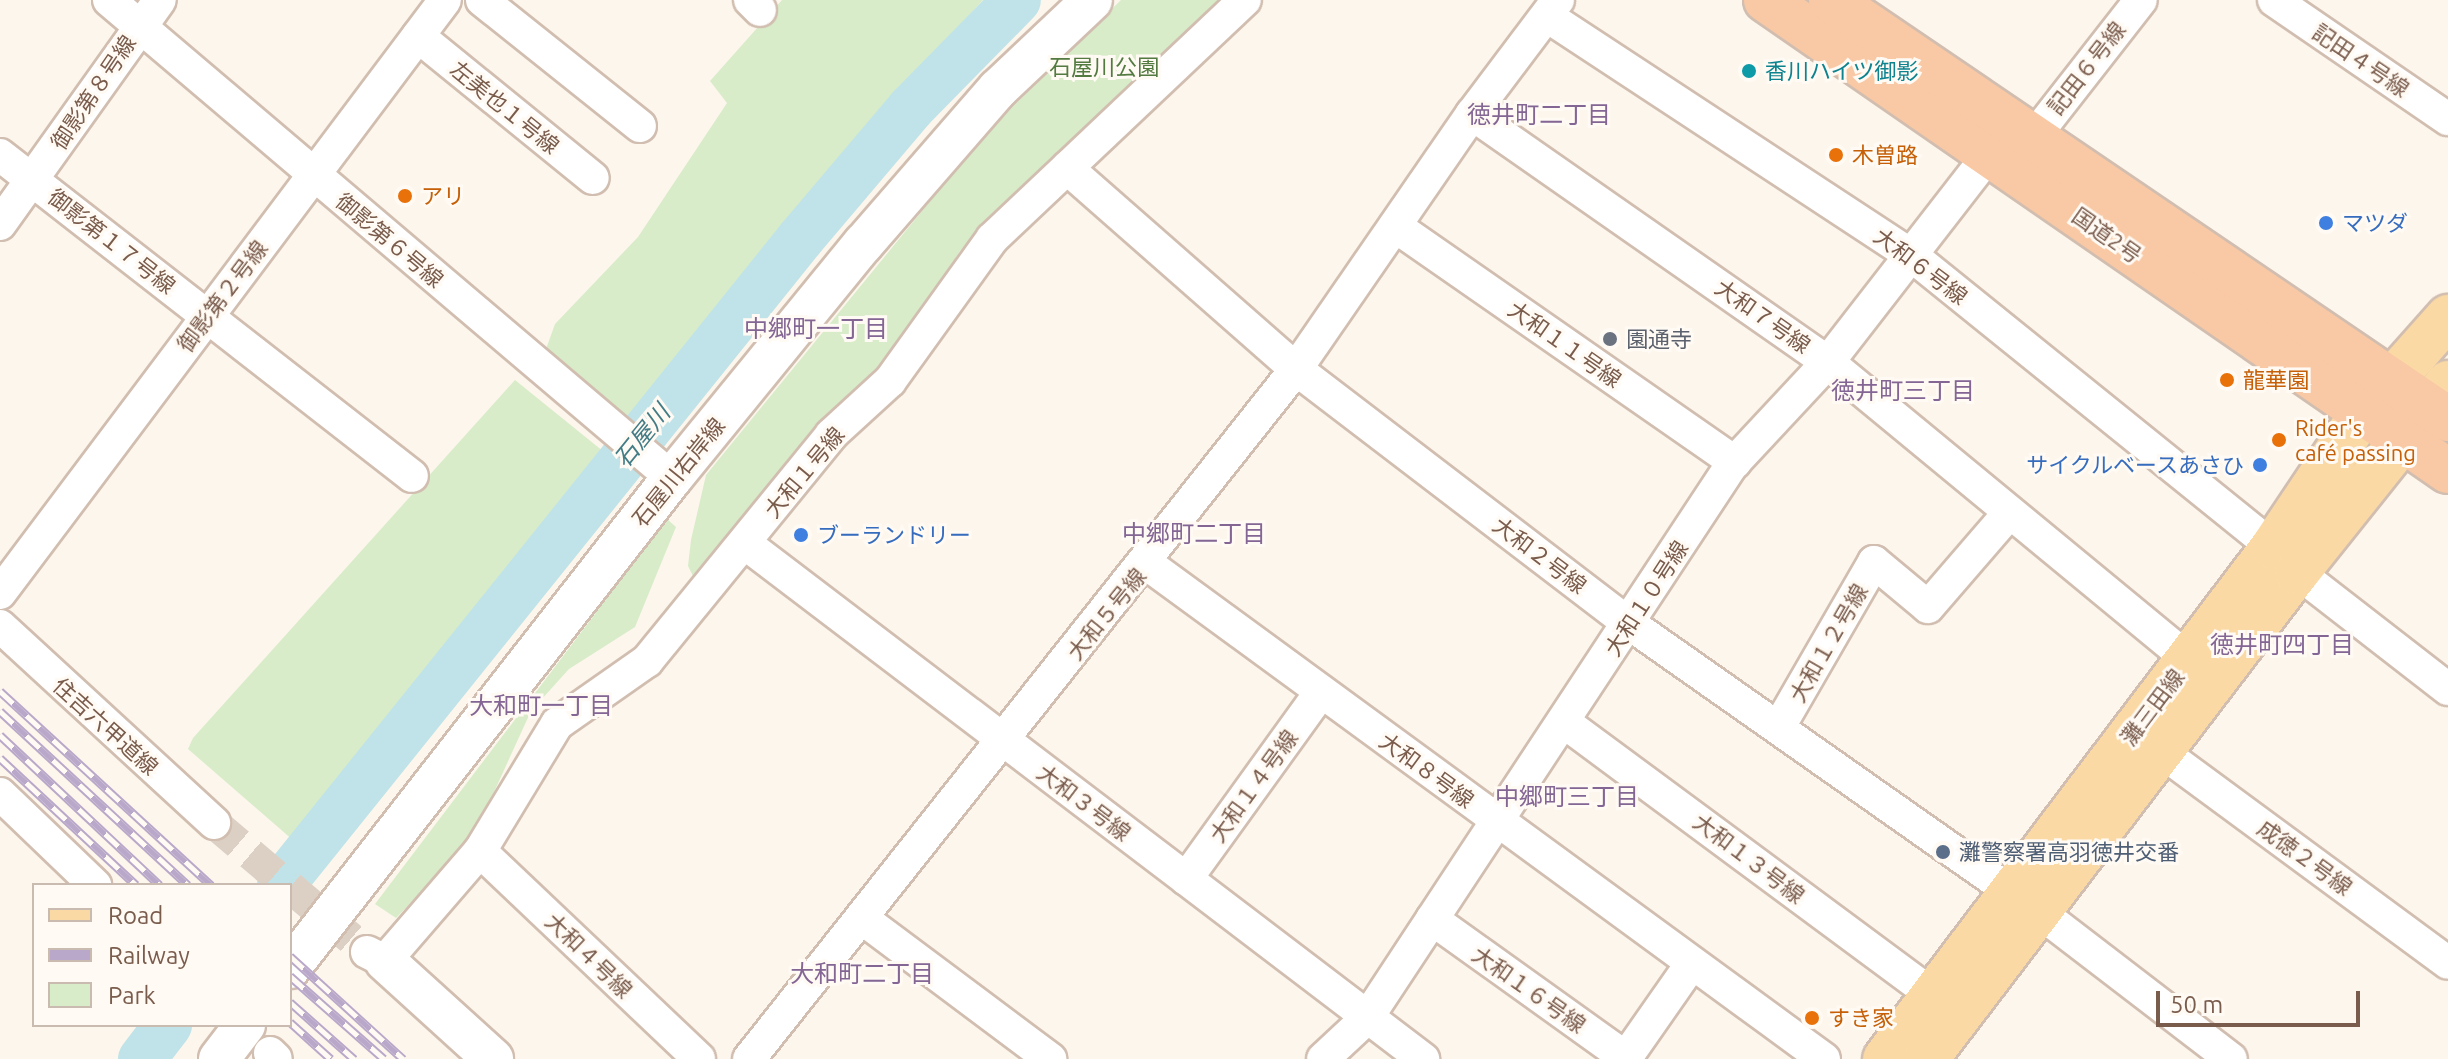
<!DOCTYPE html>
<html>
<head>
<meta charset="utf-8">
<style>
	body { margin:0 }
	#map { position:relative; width:2448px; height:1059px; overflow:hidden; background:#fdf6ec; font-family:Ubuntu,"Noto Sans JP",sans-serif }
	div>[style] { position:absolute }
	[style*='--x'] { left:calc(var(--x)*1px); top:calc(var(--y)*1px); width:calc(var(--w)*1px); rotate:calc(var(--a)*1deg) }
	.green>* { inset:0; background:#d8ecc9 }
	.river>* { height:48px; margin:-24px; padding:0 24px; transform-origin:24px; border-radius:24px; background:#bfe3e8 }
	.minor-tunnel>* { height:32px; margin-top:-16px; transform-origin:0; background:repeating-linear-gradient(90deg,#dcd0c4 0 32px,transparent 0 48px) }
	.roads { filter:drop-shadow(2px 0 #d1beb0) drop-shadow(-2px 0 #d1beb0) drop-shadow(0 2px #d1beb0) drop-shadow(0 -2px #d1beb0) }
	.minor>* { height:32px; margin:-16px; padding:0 16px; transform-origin:16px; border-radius:16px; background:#fff }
	.tertiary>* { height:40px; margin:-20px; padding:0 20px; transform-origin:20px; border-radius:20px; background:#fff }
	.primary>* { height:44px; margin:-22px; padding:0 22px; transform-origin:22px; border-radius:22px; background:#fbd9a5 }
	.trunk>* { height:44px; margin:-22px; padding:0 22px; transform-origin:22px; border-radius:22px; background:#f9c8a4 }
	.rail>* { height:9px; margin-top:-4.5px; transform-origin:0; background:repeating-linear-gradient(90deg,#fffaf3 0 18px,#b9a8c9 0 36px); box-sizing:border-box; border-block:2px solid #b9a8c9 }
	.dots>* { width:22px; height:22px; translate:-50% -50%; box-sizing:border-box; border:4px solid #fffaf3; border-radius:50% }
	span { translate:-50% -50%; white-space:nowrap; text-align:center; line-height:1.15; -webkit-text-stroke:6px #fffaf3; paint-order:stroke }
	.street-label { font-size:22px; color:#7a5c4d }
	.park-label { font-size:22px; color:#537a41 }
	.culture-label { font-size:22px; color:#0d838f }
	.left { translate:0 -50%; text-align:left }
	.food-label { font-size:22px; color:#c56008 }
	.shop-label { font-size:22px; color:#366cbe }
	.right { translate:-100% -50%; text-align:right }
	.worship-label { font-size:22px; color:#5b616d }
	.service-label { font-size:22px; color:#4e5e75 }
	.neighbourhood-label { font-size:24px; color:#846695 }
	.water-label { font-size:24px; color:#437c86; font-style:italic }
	.legend { position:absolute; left:32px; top:883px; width:260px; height:144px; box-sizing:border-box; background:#fffaf3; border:2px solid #cabbb1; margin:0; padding:10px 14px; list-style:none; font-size:24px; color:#7a5c4d }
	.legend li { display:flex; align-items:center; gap:16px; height:40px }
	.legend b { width:40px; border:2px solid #cabbb1 }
	.scale { position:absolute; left:2156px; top:991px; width:204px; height:36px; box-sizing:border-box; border:4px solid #7a5c4d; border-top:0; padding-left:10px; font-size:24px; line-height:28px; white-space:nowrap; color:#7a5c4d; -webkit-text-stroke:6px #fffaf3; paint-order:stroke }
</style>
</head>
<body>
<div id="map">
	<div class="green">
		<div style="clip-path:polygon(782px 0,983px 0,880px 113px,625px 422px,546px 349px,555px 324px,638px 237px,727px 103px,710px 81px)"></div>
		<div style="clip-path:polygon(1121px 0,1229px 0,960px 251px,886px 367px,832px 412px,705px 573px,694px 578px,688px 566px,691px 540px,706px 475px,985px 134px)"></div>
		<div style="clip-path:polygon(515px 380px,609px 456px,294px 841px,188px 749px,193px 738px)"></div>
		<div style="clip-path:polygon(667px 519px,676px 527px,635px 627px,569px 669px,531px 711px,473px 838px,396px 918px,375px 904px)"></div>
	</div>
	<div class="river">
		<div style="--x:281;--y:885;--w:829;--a:-51.22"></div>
		<div style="--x:800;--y:239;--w:172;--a:-49.7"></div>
		<div style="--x:911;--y:108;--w:151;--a:-45.5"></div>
		<div style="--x:142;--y:1059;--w:43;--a:-52.6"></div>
	</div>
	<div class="minor-tunnel">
		<div style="--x:214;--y:823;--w:96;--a:40.3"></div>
		<div style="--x:290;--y:887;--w:101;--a:40.2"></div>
	</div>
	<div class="roads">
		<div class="minor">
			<div style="--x:109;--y:0;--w:739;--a:40.33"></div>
			<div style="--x:482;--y:0;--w:202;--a:38.6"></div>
			<div style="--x:750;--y:0;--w:14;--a:45"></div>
			<div style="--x:2274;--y:0;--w:211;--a:34.4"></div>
			<div style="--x:1547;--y:16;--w:435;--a:33.3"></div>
			<div style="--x:1911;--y:255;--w:465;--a:38.9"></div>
			<div style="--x:418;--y:36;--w:225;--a:39.1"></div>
			<div style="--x:1472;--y:114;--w:434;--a:34.9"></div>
			<div style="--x:1828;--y:362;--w:467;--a:39.5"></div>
			<div style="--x:2033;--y:138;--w:175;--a:-52"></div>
			<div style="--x:0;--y:155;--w:522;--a:37.92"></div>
			<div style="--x:1067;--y:168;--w:305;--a:41.3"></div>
			<div style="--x:1296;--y:369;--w:420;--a:37.4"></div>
			<div style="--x:1630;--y:624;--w:499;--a:35.1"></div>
			<div style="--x:2038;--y:911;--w:243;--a:37.5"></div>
			<div style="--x:0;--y:224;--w:275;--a:-54.5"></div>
			<div style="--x:1395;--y:226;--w:414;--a:34.8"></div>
			<div style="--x:746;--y:544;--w:851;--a:37.26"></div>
			<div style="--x:1146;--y:563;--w:840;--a:36.19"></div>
			<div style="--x:2297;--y:572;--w:191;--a:37.8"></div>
			<div style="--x:0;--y:593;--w:741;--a:-53.11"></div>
			<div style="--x:0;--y:626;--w:291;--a:42.6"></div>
			<div style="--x:1564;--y:722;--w:459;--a:36.5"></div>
			<div style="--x:1780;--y:725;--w:188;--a:-60"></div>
			<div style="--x:1874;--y:562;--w:70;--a:39.8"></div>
			<div style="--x:1928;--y:607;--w:124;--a:-49.2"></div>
			<div style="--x:2162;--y:752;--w:355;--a:36.4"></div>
			<div style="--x:0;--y:794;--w:132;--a:43.8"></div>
			<div style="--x:480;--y:851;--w:302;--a:43.5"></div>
			<div style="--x:1186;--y:879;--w:231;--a:-54.2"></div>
			<div style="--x:863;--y:919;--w:234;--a:36.8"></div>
			<div style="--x:1432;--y:919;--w:239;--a:35.6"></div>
			<div style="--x:367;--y:952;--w:20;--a:27"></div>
			<div style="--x:385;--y:961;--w:145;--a:-49.2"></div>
			<div style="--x:480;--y:851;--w:149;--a:-58.8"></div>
			<div style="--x:557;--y:724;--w:110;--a:-35"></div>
			<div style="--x:647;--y:661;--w:291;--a:-50.8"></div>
			<div style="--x:831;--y:435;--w:80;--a:-42.5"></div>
			<div style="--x:890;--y:381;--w:175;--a:-54.3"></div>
			<div style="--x:992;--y:239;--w:348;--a:-43.4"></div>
			<div style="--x:270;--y:1053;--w:8;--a:45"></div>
			<div style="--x:749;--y:1059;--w:881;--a:-51.59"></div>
			<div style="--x:1296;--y:369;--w:310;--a:-55.4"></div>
			<div style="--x:1472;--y:114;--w:143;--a:-53"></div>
			<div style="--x:1323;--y:1059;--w:60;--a:-43"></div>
			<div style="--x:1367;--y:1018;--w:661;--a:-56.6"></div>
			<div style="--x:1731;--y:466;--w:142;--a:-47"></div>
			<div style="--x:1828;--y:362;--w:264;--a:-52.2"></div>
			<div style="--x:1625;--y:1059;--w:117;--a:-55.1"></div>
		</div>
		<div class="tertiary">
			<div style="--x:385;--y:961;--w:146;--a:42.2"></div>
			<div style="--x:290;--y:968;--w:621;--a:-52.06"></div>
			<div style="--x:672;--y:478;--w:303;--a:-50.8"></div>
			<div style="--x:864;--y:243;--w:204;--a:-49"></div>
			<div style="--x:998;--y:89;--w:129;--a:-43.4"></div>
			<div style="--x:219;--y:1059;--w:43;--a:-52.6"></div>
		</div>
		<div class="primary">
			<div style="--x:1885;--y:1059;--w:642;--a:-52.84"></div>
			<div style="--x:2273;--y:547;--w:160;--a:-56.2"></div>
			<div style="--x:2362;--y:414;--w:130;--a:-48.4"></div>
			<div style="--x:1926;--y:1059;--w:612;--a:-52.7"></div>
			<div style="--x:2297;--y:572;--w:242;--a:-51.4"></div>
		</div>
		<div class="trunk">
			<div style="--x:1766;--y:0;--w:829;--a:34.63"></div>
			<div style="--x:1831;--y:0;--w:746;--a:34.18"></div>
		</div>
	</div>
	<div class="rail">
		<div style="--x:0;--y:691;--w:287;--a:42.6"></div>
		<div style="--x:0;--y:711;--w:256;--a:42.8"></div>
		<div style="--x:0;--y:735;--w:219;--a:43.2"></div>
		<div style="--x:0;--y:758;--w:186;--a:43"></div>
		<div style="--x:290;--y:956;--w:153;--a:42.3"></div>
		<div style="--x:290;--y:976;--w:125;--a:41.4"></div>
		<div style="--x:290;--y:1002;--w:86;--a:41.7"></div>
		<div style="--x:290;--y:1022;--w:55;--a:42.1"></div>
	</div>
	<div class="dots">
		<div style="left:1749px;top:71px;background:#0f9aa8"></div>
		<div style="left:1836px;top:155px;background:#e8710a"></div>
		<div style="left:405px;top:196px;background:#e8710a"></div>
		<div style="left:2326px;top:223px;background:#3f7fe0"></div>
		<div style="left:1610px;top:339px;background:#6b7280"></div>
		<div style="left:2227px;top:380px;background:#e8710a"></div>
		<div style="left:2279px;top:440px;background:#e8710a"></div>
		<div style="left:2260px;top:465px;background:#3f7fe0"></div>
		<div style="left:801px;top:535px;background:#3f7fe0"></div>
		<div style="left:1943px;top:852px;background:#5c6f8a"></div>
		<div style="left:1812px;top:1018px;background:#e8710a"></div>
	</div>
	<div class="street-label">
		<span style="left:2361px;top:60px;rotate:34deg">記田４号線</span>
		<span style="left:2086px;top:68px;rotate:-52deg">記田６号線</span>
		<span style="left:93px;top:92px;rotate:-56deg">御影第８号線</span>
		<span style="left:505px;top:107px;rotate:39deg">左美也１号線</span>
		<span style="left:2107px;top:235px;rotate:35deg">国道2号</span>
		<span style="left:390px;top:240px;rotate:40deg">御影第６号線</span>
		<span style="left:112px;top:241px;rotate:38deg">御影第１７号線</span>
		<span style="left:1921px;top:266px;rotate:37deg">大和６号線</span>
		<span style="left:222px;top:296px;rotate:-53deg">御影第２号線</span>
		<span style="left:1763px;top:316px;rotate:35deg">大和７号線</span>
		<span style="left:1565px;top:344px;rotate:35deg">大和１１号線</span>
		<span style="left:678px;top:472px;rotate:-51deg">石屋川右岸線</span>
		<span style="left:804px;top:472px;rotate:-50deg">大和１号線</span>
		<span style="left:1540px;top:555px;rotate:37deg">大和２号線</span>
		<span style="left:1646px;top:598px;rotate:-57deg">大和１０号線</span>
		<span style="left:1106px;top:614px;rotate:-51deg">大和５号線</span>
		<span style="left:1828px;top:643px;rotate:-60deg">大和１２号線</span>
		<span style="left:2152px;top:707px;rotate:-53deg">灘三田線</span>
		<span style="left:106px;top:726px;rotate:42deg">住吉六甲道線</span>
		<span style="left:1427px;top:770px;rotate:36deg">大和８号線</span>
		<span style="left:1253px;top:786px;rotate:-54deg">大和１４号線</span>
		<span style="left:1084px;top:802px;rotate:37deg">大和３号線</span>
		<span style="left:2305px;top:857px;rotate:36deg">成徳２号線</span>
		<span style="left:1749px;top:858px;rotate:37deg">大和１３号線</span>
		<span style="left:589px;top:955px;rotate:44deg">大和４号線</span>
		<span style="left:1529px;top:989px;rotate:35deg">大和１６号線</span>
	</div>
	<div class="park-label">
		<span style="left:1104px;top:67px">石屋川公園</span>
	</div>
	<div class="culture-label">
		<span class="left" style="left:1765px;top:71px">香川ハイツ御影</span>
	</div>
	<div class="food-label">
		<span class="left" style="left:1852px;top:155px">木曽路</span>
		<span class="left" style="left:421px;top:196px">アリ</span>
		<span class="left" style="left:2243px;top:380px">龍華園</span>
		<span class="left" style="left:2295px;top:440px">Rider's<br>café passing</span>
		<span class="left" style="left:1828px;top:1018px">すき家</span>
	</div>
	<div class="shop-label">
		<span class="left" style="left:2342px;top:223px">マツダ</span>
		<span class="right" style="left:2244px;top:465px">サイクルベースあさひ</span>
		<span class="left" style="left:817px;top:535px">ブーランドリー</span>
	</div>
	<div class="worship-label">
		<span class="left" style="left:1626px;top:339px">園通寺</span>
	</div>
	<div class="service-label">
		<span class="left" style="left:1959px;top:852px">灘警察署高羽徳井交番</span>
	</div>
	<div class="neighbourhood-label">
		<span style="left:1539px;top:115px">徳井町二丁目</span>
		<span style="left:816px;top:329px">中郷町一丁目</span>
		<span style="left:1903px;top:391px">徳井町三丁目</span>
		<span style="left:1194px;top:534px">中郷町二丁目</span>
		<span style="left:2282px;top:645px">徳井町四丁目</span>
		<span style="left:541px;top:706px">大和町一丁目</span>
		<span style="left:1567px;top:797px">中郷町三丁目</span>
		<span style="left:862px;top:974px">大和町二丁目</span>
	</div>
	<div class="water-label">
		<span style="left:642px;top:436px;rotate:-51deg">石屋川</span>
	</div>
	<ul class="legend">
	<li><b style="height:10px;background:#fbd9a5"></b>Road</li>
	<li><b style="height:10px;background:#b9a8c9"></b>Railway</li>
	<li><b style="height:22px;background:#d8ecc9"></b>Park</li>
	</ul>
	<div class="scale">50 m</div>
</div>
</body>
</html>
